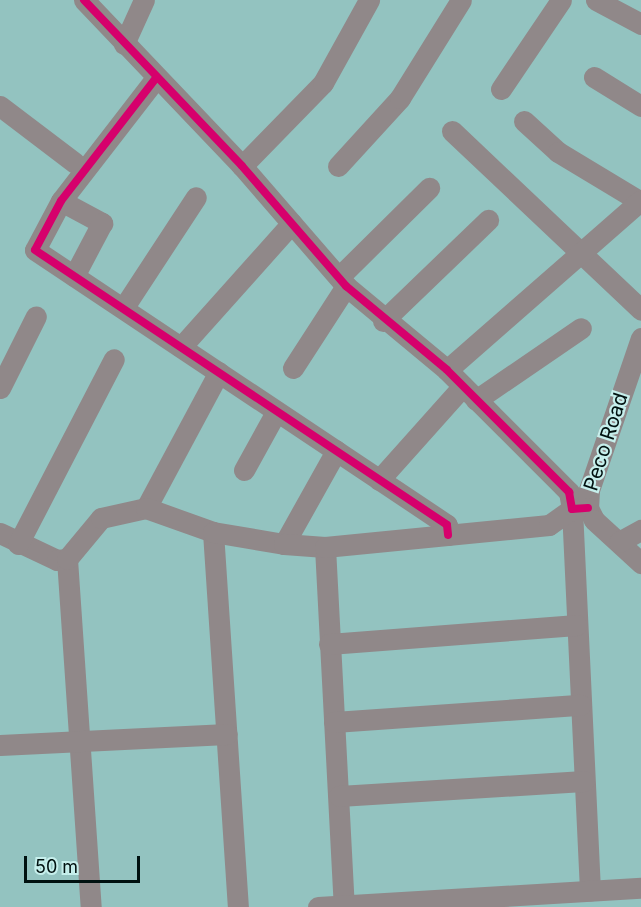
<!DOCTYPE html>
<html>
<head>
<meta charset="utf-8">
<style>
	body { margin:0 }
	#map { position:relative; width:641px; height:907px; overflow:hidden; background:#93c3c0; font-family:Inter,sans-serif }
	div>[style] { position:absolute }
	[style*='--x'] { left:calc(var(--x)*1px); top:calc(var(--y)*1px); width:calc(var(--w)*1px); rotate:calc(var(--a)*1deg) }
	.minor>* { height:21px; margin:-10.5px; padding:0 10.5px; transform-origin:10.5px; border-radius:10.5px; background:#908889 }
	.cycleway>* { height:8px; margin:-4px; padding:0 4px; transform-origin:4px; border-radius:4px; background:#d6006c }
	span { translate:-50% -50%; white-space:nowrap; text-align:center; line-height:1.15; -webkit-text-stroke:4.5px #c6efec; paint-order:stroke }
	.street-label { font-size:20px; color:#001110 }
	.scale { position:absolute; left:24px; top:856px; width:116px; height:27px; box-sizing:border-box; border:3px solid #001110; border-top:0; padding-left:8px; font-size:18px; line-height:21px; white-space:nowrap; color:#001110; -webkit-text-stroke:4px #c6efec; paint-order:stroke }
</style>
</head>
<body>
<div id="map">
	<div class="minor">
		<div style="--x:84;--y:0;--w:229;--a:46.4"></div>
		<div style="--x:242;--y:166;--w:159;--a:49.1"></div>
		<div style="--x:346;--y:286;--w:131;--a:39.7"></div>
		<div style="--x:447;--y:370;--w:173;--a:45"></div>
		<div style="--x:569;--y:492;--w:17;--a:80"></div>
		<div style="--x:572;--y:509;--w:16;--a:-4"></div>
		<div style="--x:596;--y:0;--w:51;--a:28.1"></div>
		<div style="--x:124;--y:44;--w:48;--a:-65.6"></div>
		<div style="--x:594;--y:77;--w:55;--a:31.7"></div>
		<div style="--x:156;--y:78;--w:155;--a:127.7"></div>
		<div style="--x:61;--y:201;--w:55;--a:118"></div>
		<div style="--x:35;--y:250;--w:495;--a:33.7"></div>
		<div style="--x:447;--y:525;--w:10;--a:84"></div>
		<div style="--x:501;--y:89;--w:107;--a:-56"></div>
		<div style="--x:0;--y:106;--w:94;--a:37.2"></div>
		<div style="--x:524;--y:121;--w:46;--a:42.4"></div>
		<div style="--x:558;--y:152;--w:97;--a:31.1"></div>
		<div style="--x:452;--y:131;--w:260;--a:43.4"></div>
		<div style="--x:242;--y:166;--w:116;--a:-45.7"></div>
		<div style="--x:323;--y:83;--w:95;--a:-61"></div>
		<div style="--x:338;--y:166;--w:92;--a:-47.6"></div>
		<div style="--x:400;--y:98;--w:115;--a:-58.1"></div>
		<div style="--x:61;--y:201;--w:47;--a:28.2"></div>
		<div style="--x:102;--y:223;--w:60;--a:117.8"></div>
		<div style="--x:339;--y:277;--w:127;--a:-44.7"></div>
		<div style="--x:124;--y:307;--w:131;--a:-56.8"></div>
		<div style="--x:383;--y:321;--w:146;--a:-43.9"></div>
		<div style="--x:641;--y:338;--w:161;--a:108.9"></div>
		<div style="--x:589;--y:490;--w:18;--a:93"></div>
		<div style="--x:588;--y:508;--w:13;--a:63"></div>
		<div style="--x:594;--y:520;--w:64;--a:42.5"></div>
		<div style="--x:181;--y:347;--w:166;--a:-48.2"></div>
		<div style="--x:293;--y:368;--w:98;--a:-57.1"></div>
		<div style="--x:447;--y:370;--w:257;--a:-41.2"></div>
		<div style="--x:0;--y:388;--w:80;--a:-63.4"></div>
		<div style="--x:476;--y:400;--w:127;--a:-34.4"></div>
		<div style="--x:244;--y:470;--w:66;--a:-61.1"></div>
		<div style="--x:379;--y:480;--w:126;--a:-48.2"></div>
		<div style="--x:146;--y:508;--w:154;--a:-61.8"></div>
		<div style="--x:572;--y:509;--w:382;--a:87.3"></div>
		<div style="--x:213;--y:532;--w:376;--a:86.2"></div>
		<div style="--x:0;--y:533;--w:63;--a:25.3"></div>
		<div style="--x:57;--y:560;--w:10;--a:-6"></div>
		<div style="--x:67;--y:559;--w:349;--a:86.1"></div>
		<div style="--x:619;--y:542;--w:25;--a:-29"></div>
		<div style="--x:18;--y:544;--w:208;--a:-62.6"></div>
		<div style="--x:284;--y:544;--w:107;--a:-60.8"></div>
		<div style="--x:325;--y:547;--w:361;--a:87"></div>
		<div style="--x:67;--y:559;--w:53;--a:-50.3"></div>
		<div style="--x:101;--y:518;--w:46;--a:-12.5"></div>
		<div style="--x:146;--y:508;--w:71;--a:19.7"></div>
		<div style="--x:213;--y:532;--w:72;--a:9.6"></div>
		<div style="--x:284;--y:544;--w:41;--a:4.2"></div>
		<div style="--x:325;--y:547;--w:225;--a:-5.6"></div>
		<div style="--x:549;--y:525;--w:28;--a:-35"></div>
		<div style="--x:329;--y:644;--w:248;--a:-4.4"></div>
		<div style="--x:334;--y:722;--w:247;--a:-4"></div>
		<div style="--x:0;--y:745;--w:227;--a:-2.8"></div>
		<div style="--x:339;--y:796;--w:245;--a:-3.5"></div>
		<div style="--x:318;--y:907;--w:324;--a:-3.4"></div>
	</div>
	<div class="cycleway">
		<div style="--x:84;--y:0;--w:229;--a:46.4"></div>
		<div style="--x:242;--y:166;--w:159;--a:49.1"></div>
		<div style="--x:346;--y:286;--w:131;--a:39.7"></div>
		<div style="--x:447;--y:370;--w:173;--a:45"></div>
		<div style="--x:569;--y:492;--w:17;--a:80"></div>
		<div style="--x:572;--y:509;--w:16;--a:-4"></div>
		<div style="--x:156;--y:78;--w:155;--a:127.7"></div>
		<div style="--x:61;--y:201;--w:55;--a:118"></div>
		<div style="--x:35;--y:250;--w:495;--a:33.7"></div>
		<div style="--x:447;--y:525;--w:10;--a:84"></div>
	</div>
	<div class="street-label">
		<span style="left:606px;top:442px;rotate:-72deg">Peco Road</span>
	</div>
	<div class="scale">50 m</div>
</div>
</body>
</html>
